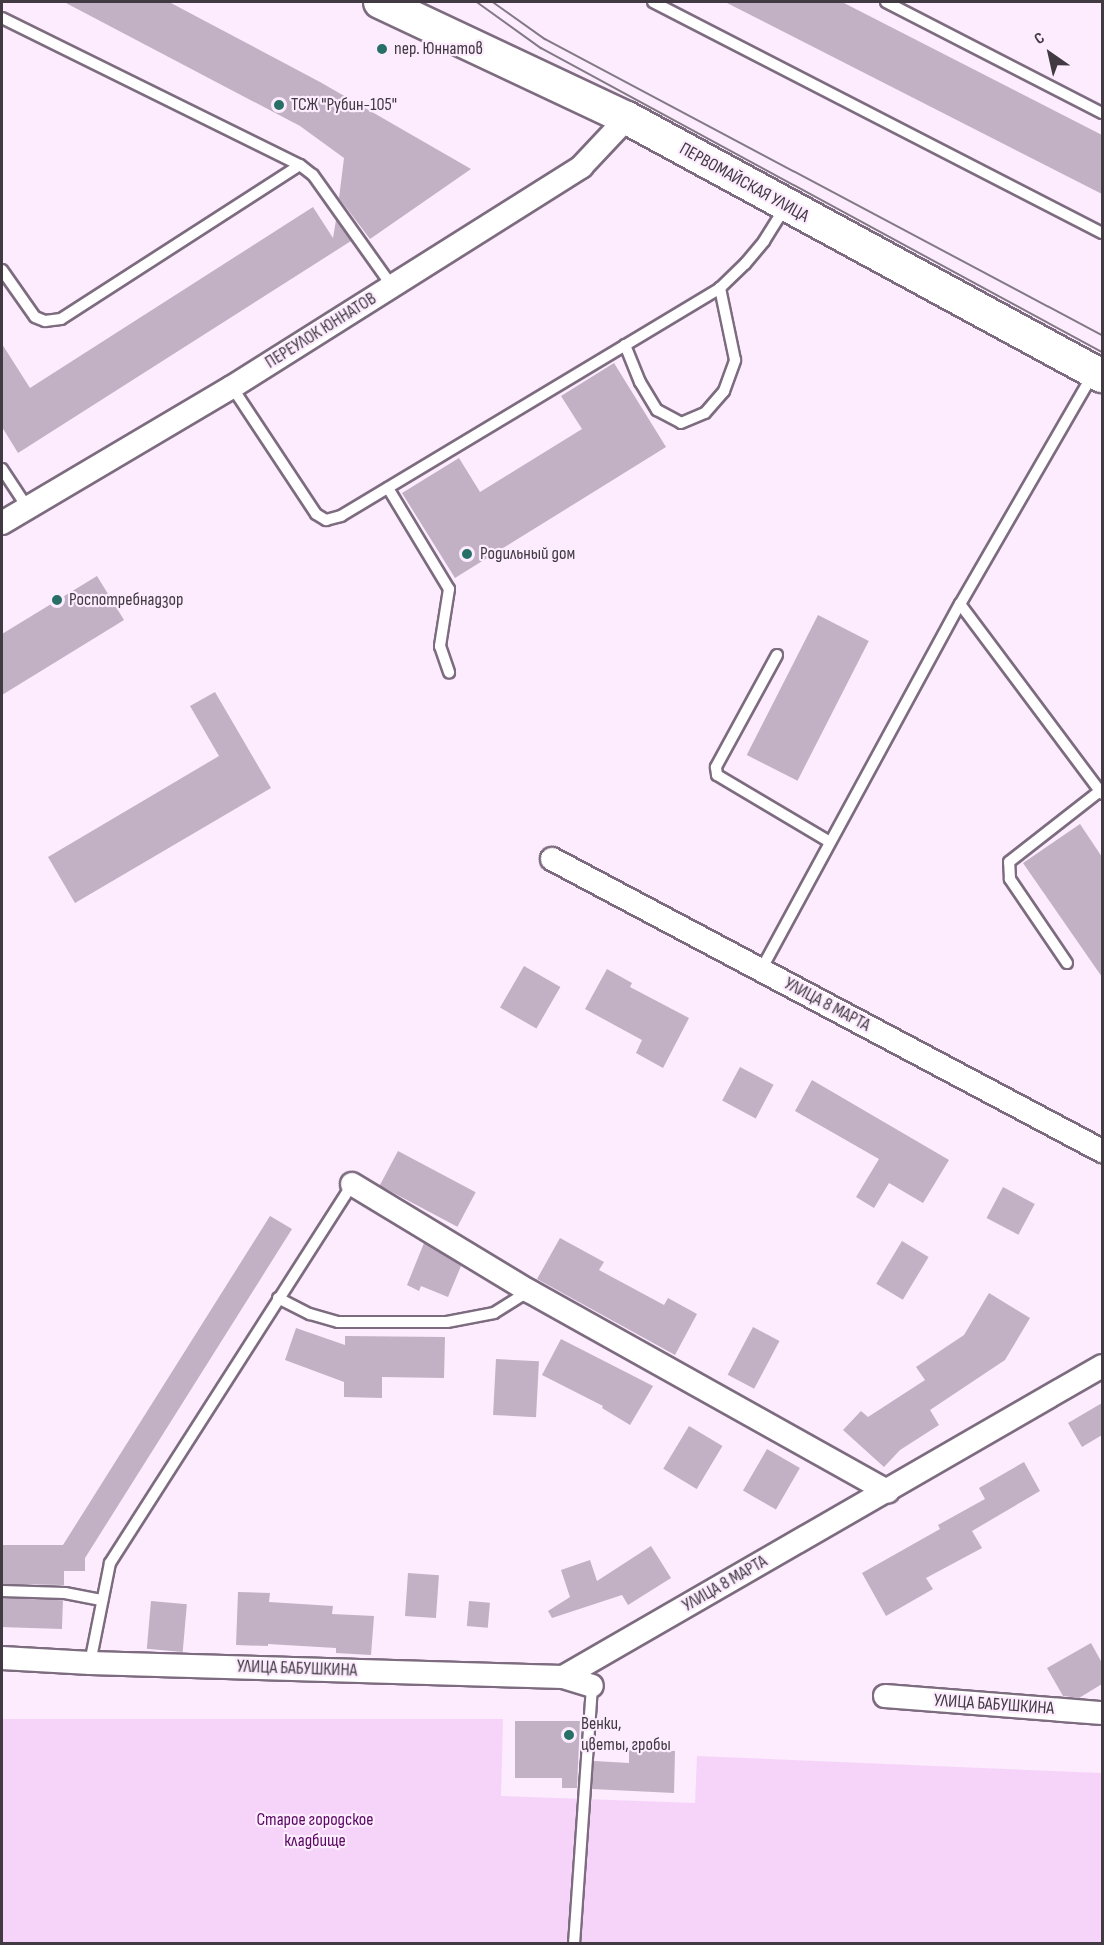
<!DOCTYPE html>
<html>
<head>
<meta charset="utf-8">
<style>
	body { margin:0 }
	#map { position:relative; width:1104px; height:1945px; overflow:hidden; background:#fcecfe; font-family:"Sofia Sans Condensed",sans-serif }
	div>[style] { position:absolute }
	[style*='--x'] { left:calc(var(--x)*1px); top:calc(var(--y)*1px); width:calc(var(--w)*1px); rotate:calc(var(--a)*1deg) }
	.green>* { inset:0; background:#f6d4fa }
	.building>* { inset:0; background:#c2b0c5; transform-origin:0 0 }
	.roads { filter:drop-shadow(2px 0 #7d6c7f) drop-shadow(-2px 0 #7d6c7f) drop-shadow(0 2px #7d6c7f) drop-shadow(0 -2px #7d6c7f) }
	.lane>* { height:10px; margin:-5px; padding:0 5px; transform-origin:5px; border-radius:5px; background:#fff }
	.street>* { height:22px; margin:-11px; padding:0 11px; transform-origin:11px; border-radius:11px; background:#fff }
	.secondary>* { height:32px; margin:-16px; padding:0 16px; transform-origin:16px; border-radius:16px; background:#fff }
	.tram>* { height:1.5px; margin:-0.75px; padding:0 0.75px; transform-origin:0.75px; border-radius:0.75px; background:#837984 }
	.dots>* { width:16px; height:16px; translate:-50% -50%; box-sizing:border-box; border:3px solid #fcecfe; border-radius:50% }
	span { translate:-50% -50%; white-space:nowrap; text-align:center; line-height:1.15; -webkit-text-stroke:4.5px #fcecfe; paint-order:stroke }
	.poi-label { font-size:18px; color:#413a42 }
	.left { translate:0 -50%; text-align:left }
	.street-label { font-size:18px; color:#413a42 }
	.park-label { font-size:18px; color:#5b0865 }
	.frame { position:absolute; inset:0; border:3px solid #413a42; pointer-events:none }
	.north { position:absolute; left:1020px; top:24px; width:60px; height:60px; -webkit-text-stroke:4px #fcecfe; paint-order:stroke; rotate:326deg; font-size:16px; font-weight:700; line-height:24px; text-align:center; color:#413a42 }
	.north::after { content:''; display:block; margin:auto; width:21px; height:27px; background:#413a42; clip-path:polygon(50% 0,100% 100%,50% 72%,0 100%) }
</style>
</head>
<body>
<div id="map">
	<div class="green">
		<div style="clip-path:polygon(2px 1719px,503px 1719px,501px 1796px,695px 1803px,697px 1756px,1102px 1773px,1102px 1943px,2px 1944px)"></div>
	</div>
	<div class="building">
		<div style="clip-path:polygon(64px 2px,169px 2px,320px 82px,471px 169px,370px 239px,339px 198px,344px 158px,300px 126px)"></div>
		<div style="clip-path:polygon(725px 2px,842px 2px,1102px 135px,1102px 194px)"></div>
		<div style="clip-path:polygon(313px 207px,333px 238px,336px 220px,351px 241px,18px 453px,2px 427px,2px 344px,30px 388px)"></div>
		<div style="clip-path:polygon(614px 363px,666px 447px,455px 578px,402px 493px,459px 458px,480px 492px,582px 429px,561px 396px)"></div>
		<div style="clip-path:polygon(97px 576px,124px 620px,2px 695px,2px 634px)"></div>
		<div style="left:818px;top:615px;width:57px;height:157px;rotate:27deg"></div>
		<div style="clip-path:polygon(215px 692px,271px 788px,75px 903px,48px 857px,219px 756px,190px 706px)"></div>
		<div style="clip-path:polygon(1080px 824px,1102px 857px,1102px 977px,1023px 863px)"></div>
		<div style="left:524px;top:966px;width:42px;height:48px;rotate:30deg"></div>
		<div style="clip-path:polygon(607px 969px,632px 983px,630px 987px,689px 1018px,663px 1068px,636px 1053px,642px 1040px,585px 1009px)"></div>
		<div style="left:740px;top:1067px;width:38px;height:38px;rotate:28deg"></div>
		<div style="clip-path:polygon(812px 1080px,949px 1160px,923px 1203px,889px 1183px,874px 1208px,856px 1197px,879px 1159px,795px 1111px)"></div>
		<div style="left:398px;top:1151px;width:88px;height:39px;rotate:28deg"></div>
		<div style="left:1003px;top:1187px;width:36px;height:35px;rotate:28deg"></div>
		<div style="clip-path:polygon(270px 1216px,292px 1229px,85px 1558px,85px 1571px,64px 1571px,64px 1585px,2px 1584px,2px 1545px,63px 1545px)"></div>
		<div style="clip-path:polygon(560px 1238px,604px 1262px,599px 1270px,664px 1305px,668px 1298px,697px 1314px,675px 1355px,537px 1279px)"></div>
		<div style="left:902px;top:1241px;width:31px;height:50px;rotate:31deg"></div>
		<div style="clip-path:polygon(424px 1243px,461px 1266px,448px 1297px,421px 1286px,419px 1291px,407px 1285px)"></div>
		<div style="clip-path:polygon(989px 1293px,1030px 1318px,1005px 1360px,930px 1410px,939px 1425px,900px 1450px,884px 1467px,843px 1430px,861px 1411px,868px 1417px,925px 1380px,916px 1367px,964px 1335px)"></div>
		<div style="left:753px;top:1327px;width:30px;height:54px;rotate:28deg"></div>
		<div style="clip-path:polygon(296px 1328px,345px 1345px,345px 1336px,445px 1337px,444px 1378px,382px 1377px,382px 1398px,344px 1397px,344px 1382px,285px 1360px)"></div>
		<div style="clip-path:polygon(561px 1339px,653px 1386px,630px 1425px,602px 1408px,603px 1406px,542px 1375px)"></div>
		<div style="left:496px;top:1359px;width:43px;height:56px;rotate:3deg"></div>
		<div style="clip-path:polygon(1102px 1403px,1102px 1435px,1082px 1447px,1068px 1423px)"></div>
		<div style="left:689px;top:1426px;width:39px;height:50px;rotate:31deg"></div>
		<div style="left:767px;top:1449px;width:38px;height:48px;rotate:30deg"></div>
		<div style="clip-path:polygon(1024px 1462px,1040px 1491px,972px 1531px,982px 1548px,926px 1578px,933px 1589px,886px 1616px,862px 1573px,940px 1529px,938px 1525px,985px 1499px,979px 1488px)"></div>
		<div style="clip-path:polygon(651px 1546px,671px 1578px,628px 1605px,622px 1595px,552px 1618px,548px 1611px,570px 1597px,561px 1570px,590px 1560px,597px 1581px)"></div>
		<div style="left:408px;top:1573px;width:31px;height:43px;rotate:4deg"></div>
		<div style="clip-path:polygon(238px 1592px,270px 1593px,269px 1602px,333px 1606px,332px 1614px,374px 1616px,371px 1655px,336px 1653px,336px 1648px,268px 1644px,268px 1646px,236px 1645px)"></div>
		<div style="left:2px;top:1598px;width:61px;height:29px;rotate:2deg"></div>
		<div style="left:151px;top:1601px;width:36px;height:48px;rotate:5deg"></div>
		<div style="left:469px;top:1601px;width:21px;height:25px;rotate:5deg"></div>
		<div style="clip-path:polygon(1091px 1643px,1102px 1663px,1102px 1684px,1079px 1698px,1063px 1696px,1047px 1668px)"></div>
		<div style="clip-path:polygon(515px 1721px,580px 1721px,577px 1788px,562px 1788px,562px 1778px,515px 1778px)"></div>
		<div style="clip-path:polygon(629px 1750px,675px 1751px,674px 1793px,592px 1789px,594px 1761px,629px 1763px)"></div>
	</div>
	<div class="roads">
		<div class="lane">
			<div style="--x:653;--y:2;--w:505;--a:27.22"></div>
			<div style="--x:886;--y:2;--w:243;--a:27.2"></div>
			<div style="--x:2;--y:18;--w:332;--a:26.3"></div>
			<div style="--x:300;--y:165;--w:16;--a:38"></div>
			<div style="--x:313;--y:175;--w:136;--a:54.6"></div>
			<div style="--x:2;--y:270;--w:57;--a:54.9"></div>
			<div style="--x:35;--y:317;--w:11;--a:22"></div>
			<div style="--x:45;--y:321;--w:16;--a:-7"></div>
			<div style="--x:61;--y:319;--w:284;--a:-32.8"></div>
			<div style="--x:625;--y:345;--w:40;--a:68"></div>
			<div style="--x:640;--y:382;--w:33;--a:59"></div>
			<div style="--x:657;--y:410;--w:27;--a:28"></div>
			<div style="--x:681;--y:423;--w:26;--a:-23"></div>
			<div style="--x:705;--y:413;--w:29;--a:-49"></div>
			<div style="--x:724;--y:391;--w:33;--a:-70"></div>
			<div style="--x:735;--y:360;--w:74;--a:-101.8"></div>
			<div style="--x:1093;--y:374;--w:266;--a:120"></div>
			<div style="--x:960;--y:604;--w:237;--a:53.2"></div>
			<div style="--x:232;--y:387;--w:152;--a:56.5"></div>
			<div style="--x:316;--y:514;--w:12;--a:31"></div>
			<div style="--x:326;--y:520;--w:16;--a:-15"></div>
			<div style="--x:341;--y:516;--w:442;--a:-31"></div>
			<div style="--x:720;--y:288;--w:35;--a:-44"></div>
			<div style="--x:745;--y:264;--w:30;--a:-50"></div>
			<div style="--x:764;--y:241;--w:40;--a:-58"></div>
			<div style="--x:2;--y:469;--w:45;--a:56.7"></div>
			<div style="--x:388;--y:488;--w:118;--a:58.9"></div>
			<div style="--x:449;--y:589;--w:58;--a:99"></div>
			<div style="--x:440;--y:646;--w:28;--a:71"></div>
			<div style="--x:777;--y:655;--w:128;--a:118.6"></div>
			<div style="--x:716;--y:767;--w:8;--a:83"></div>
			<div style="--x:717;--y:775;--w:131;--a:30.7"></div>
			<div style="--x:1067;--y:963;--w:102;--a:-124.2"></div>
			<div style="--x:1010;--y:879;--w:17;--a:-93"></div>
			<div style="--x:1009;--y:862;--w:115;--a:-38"></div>
			<div style="--x:761;--y:970;--w:417;--a:-61.5"></div>
			<div style="--x:278;--y:1298;--w:36;--a:27"></div>
			<div style="--x:310;--y:1314;--w:29;--a:16"></div>
			<div style="--x:338;--y:1322;--w:109;--a:0"></div>
			<div style="--x:447;--y:1322;--w:48;--a:-10.8"></div>
			<div style="--x:494;--y:1313;--w:41;--a:-32.2"></div>
			<div style="--x:2;--y:1591;--w:63;--a:1.8"></div>
			<div style="--x:65;--y:1593;--w:38;--a:11"></div>
			<div style="--x:90;--y:1663;--w:102;--a:-78.7"></div>
			<div style="--x:110;--y:1563;--w:450;--a:-57.4"></div>
			<div style="--x:574;--y:1944;--w:259;--a:-86"></div>
		</div>
		<div class="street">
			<div style="--x:2;--y:523;--w:267;--a:-30.6"></div>
			<div style="--x:232;--y:387;--w:413;--a:-32.2"></div>
			<div style="--x:581;--y:167;--w:67;--a:-46.8"></div>
			<div style="--x:552;--y:859;--w:623;--a:27.96"></div>
			<div style="--x:352;--y:1184;--w:207;--a:31.2"></div>
			<div style="--x:529;--y:1291;--w:411;--a:29.2"></div>
			<div style="--x:2;--y:1658;--w:88;--a:3.3"></div>
			<div style="--x:90;--y:1663;--w:473;--a:1.7"></div>
			<div style="--x:563;--y:1677;--w:30;--a:17"></div>
			<div style="--x:563;--y:1677;--w:622;--a:-29.98"></div>
			<div style="--x:885;--y:1696;--w:218;--a:4.5"></div>
		</div>
		<div class="secondary">
			<div style="--x:380;--y:2;--w:273;--a:25.2"></div>
			<div style="--x:627;--y:118;--w:541;--a:28.51"></div>
		</div>
	</div>
	<div class="tram">
		<div style="--x:477;--y:2;--w:79;--a:35.7"></div>
		<div style="--x:541;--y:48;--w:638;--a:28.45"></div>
		<div style="--x:493;--y:2;--w:64;--a:35.4"></div>
		<div style="--x:545;--y:39;--w:631;--a:27.99"></div>
	</div>
	<div class="dots">
		<div style="left:382px;top:49px;background:#277068"></div>
		<div style="left:279px;top:105px;background:#277068"></div>
		<div style="left:467px;top:554px;background:#277068"></div>
		<div style="left:57px;top:600px;background:#277068"></div>
		<div style="left:569px;top:1735px;background:#277068"></div>
	</div>
	<div class="poi-label">
		<span class="left" style="left:394px;top:49px">пер. Юннатов</span>
		<span class="left" style="left:291px;top:105px">ТСЖ "Рубин-105"</span>
		<span class="left" style="left:480px;top:554px">Родильный дом</span>
		<span class="left" style="left:69px;top:600px">Роспотребнадзор</span>
		<span class="left" style="left:581px;top:1735px">Венки,<br>цветы, гробы</span>
	</div>
	<div class="street-label">
		<span style="left:744px;top:183px;rotate:29deg">ПЕРВОМАЙСКАЯ УЛИЦА</span>
		<span style="left:321px;top:331px;rotate:-32deg">ПЕРЕУЛОК ЮННАТОВ</span>
		<span style="left:827px;top:1005px;rotate:28deg">УЛИЦА 8 МАРТА</span>
		<span style="left:725px;top:1584px;rotate:-30deg">УЛИЦА 8 МАРТА</span>
		<span style="left:297px;top:1669px;rotate:2deg">УЛИЦА БАБУШКИНА</span>
		<span style="left:994px;top:1705px;rotate:4deg">УЛИЦА БАБУШКИНА</span>
	</div>
	<div class="park-label">
		<span style="left:315px;top:1831px">Старое городское<br>кладбище</span>
	</div>
	<div class="frame"></div>
	<div class="north">С</div>
</div>
</body>
</html>
